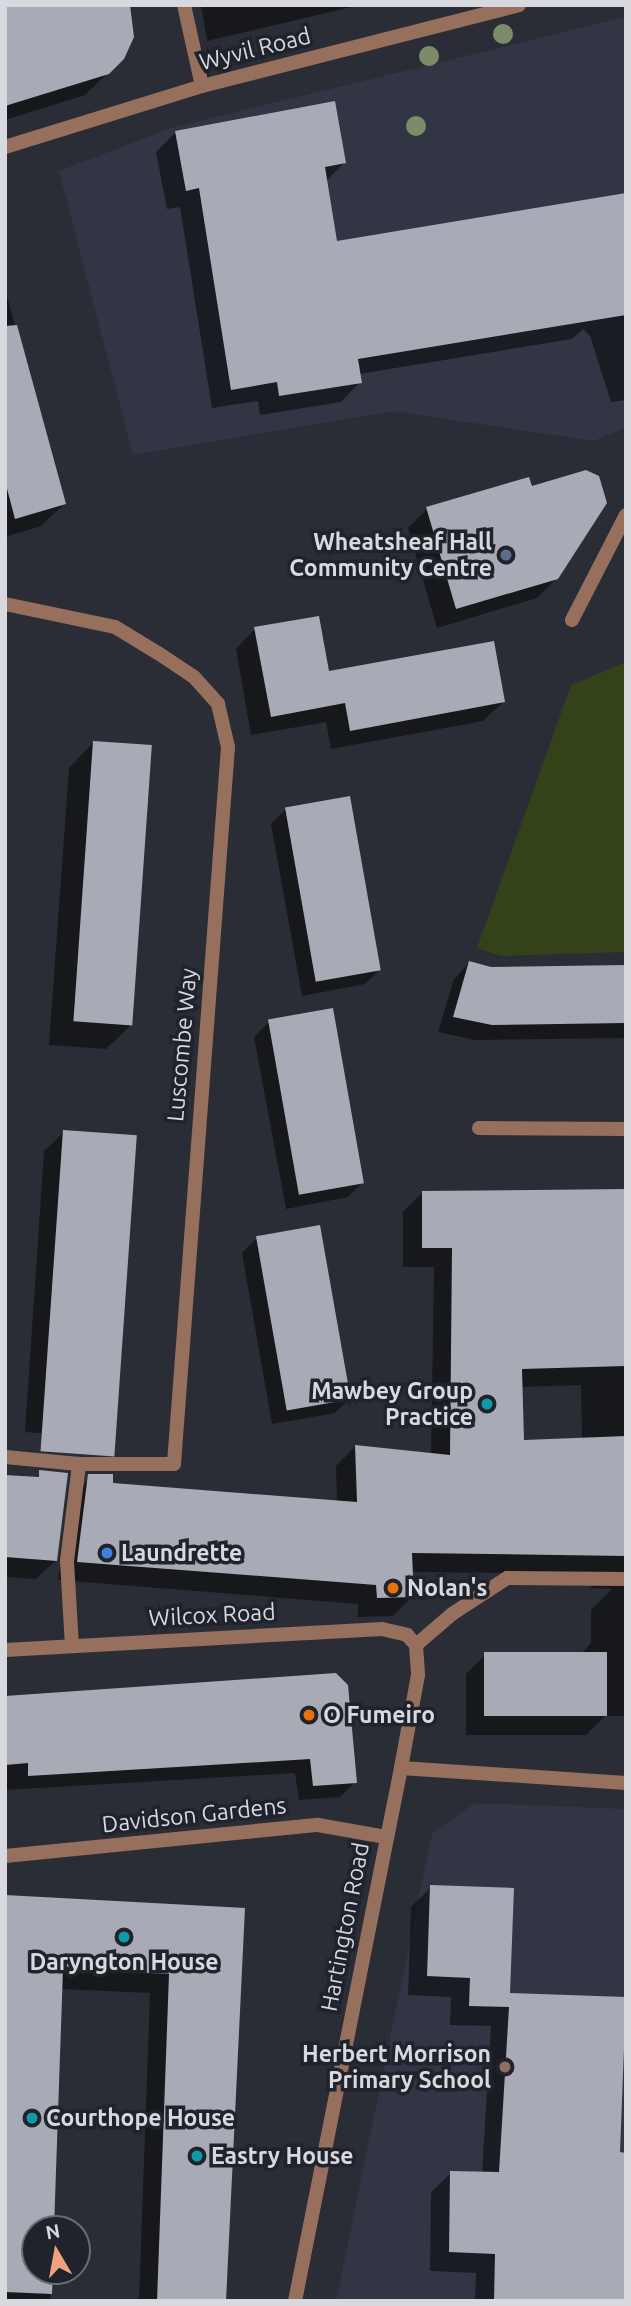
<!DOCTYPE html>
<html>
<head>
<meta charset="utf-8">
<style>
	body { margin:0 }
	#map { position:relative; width:631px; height:2306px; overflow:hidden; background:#2b2d36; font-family:Ubuntu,sans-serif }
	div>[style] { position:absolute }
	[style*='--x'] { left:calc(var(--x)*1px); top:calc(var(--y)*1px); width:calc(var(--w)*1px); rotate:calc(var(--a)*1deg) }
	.built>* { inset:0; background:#323544 }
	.green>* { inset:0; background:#34421a }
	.shadow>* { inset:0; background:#0007 }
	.building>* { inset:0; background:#a8aab6; transform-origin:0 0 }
	.pedestrian>* { height:14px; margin:-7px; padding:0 7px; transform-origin:7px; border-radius:7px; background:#97705d }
	.minor>* { height:14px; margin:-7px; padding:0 7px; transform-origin:7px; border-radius:7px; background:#97705d }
	.trees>* { width:20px; height:20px; margin:-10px; border-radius:50%; background:#7c8c6a }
	.dots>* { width:19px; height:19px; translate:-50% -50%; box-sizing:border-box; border:4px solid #21232c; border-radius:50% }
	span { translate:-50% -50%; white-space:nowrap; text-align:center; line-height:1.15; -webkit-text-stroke:7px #21232c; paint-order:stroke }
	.street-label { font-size:23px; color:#d7d9df }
	.poi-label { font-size:23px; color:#d7d9df; font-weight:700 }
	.right { translate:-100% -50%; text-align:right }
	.left { translate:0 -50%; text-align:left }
	.frame { position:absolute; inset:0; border:7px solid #d7d9df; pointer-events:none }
	.north { position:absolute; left:21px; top:2215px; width:70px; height:70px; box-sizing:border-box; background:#21232c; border:2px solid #6a6c74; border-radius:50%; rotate:350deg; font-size:19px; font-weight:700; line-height:28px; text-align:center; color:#d7d9df }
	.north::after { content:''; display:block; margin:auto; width:24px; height:32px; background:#f1a17d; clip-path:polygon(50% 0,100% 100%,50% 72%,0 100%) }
</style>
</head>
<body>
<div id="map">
	<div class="built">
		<div style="clip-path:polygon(626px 17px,626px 427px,594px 441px,393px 411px,133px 455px,59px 171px,171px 128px)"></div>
		<div style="clip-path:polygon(475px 1803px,626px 1809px,626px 2301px,336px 2301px,432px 1834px)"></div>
	</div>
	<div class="green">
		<div style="clip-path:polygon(626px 662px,626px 952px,501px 956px,477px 948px,571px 685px)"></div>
	</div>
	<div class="shadow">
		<div style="clip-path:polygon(201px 5px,360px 5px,207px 41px)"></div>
		<div style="clip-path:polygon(5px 11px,123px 58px,85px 95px,5px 120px)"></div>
		<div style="clip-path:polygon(176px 132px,344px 163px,326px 181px,336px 243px,626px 195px,626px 400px,611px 402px,590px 336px,583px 329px,572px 339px,359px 374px,360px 382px,341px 402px,260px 415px,258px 401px,212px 408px,180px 207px,167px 209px,156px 152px)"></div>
		<div style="clip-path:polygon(5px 289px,64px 504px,41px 526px,5px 537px)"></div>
		<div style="clip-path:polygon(427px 509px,557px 578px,537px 598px,437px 628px,408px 528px)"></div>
		<div style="clip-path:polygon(255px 629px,328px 673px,503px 702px,483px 721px,331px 749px,326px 722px,251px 735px,236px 649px)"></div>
		<div style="clip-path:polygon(93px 743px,131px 1025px,106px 1049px,49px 1045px,69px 768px)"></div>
		<div style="clip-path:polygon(286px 809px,380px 969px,365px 984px,302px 996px,271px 824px)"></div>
		<div style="clip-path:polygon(469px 963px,491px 969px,626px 966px,626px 1038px,475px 1040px,438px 1032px,454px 979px)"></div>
		<div style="clip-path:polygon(269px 1022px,363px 1182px,348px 1197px,286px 1209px,254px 1037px)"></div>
		<div style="clip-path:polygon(64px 1132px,96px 1438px,25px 1432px,44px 1151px)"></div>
		<div style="clip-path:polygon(evenodd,626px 1191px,626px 1716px,605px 1716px,586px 1735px,466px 1735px,466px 1674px,485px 1655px,581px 1654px,591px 1643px,591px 1610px,612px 1589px,591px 1588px,591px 1574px,411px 1572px,412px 1596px,393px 1616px,358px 1617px,358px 1604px,58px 1580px,68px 1501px,87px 1482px,337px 1502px,336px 1466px,355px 1447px,431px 1455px,434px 1267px,403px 1267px,403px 1212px,422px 1193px,626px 1191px,581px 1385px,582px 1439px,523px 1441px,521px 1387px,581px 1385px)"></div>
		<div style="clip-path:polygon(257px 1238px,350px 1398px,335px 1413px,272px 1424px,242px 1253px)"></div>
		<div style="clip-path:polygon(5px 1476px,56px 1560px,36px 1579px,5px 1577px)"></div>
		<div style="clip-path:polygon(335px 1675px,355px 1782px,340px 1797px,299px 1800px,295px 1773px,5px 1790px,5px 1698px)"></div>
		<div style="clip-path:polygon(431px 1887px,508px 1995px,626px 1999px,618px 2154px,626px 2301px,475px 2301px,476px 2273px,430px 2271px,431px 2192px,451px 2173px,482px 2173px,491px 2026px,450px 2025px,451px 1997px,408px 1995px,411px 1907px)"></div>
		<div style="clip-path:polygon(5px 1897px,243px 1910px,222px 2301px,139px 2301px,150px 1993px,61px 1989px,52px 2229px,35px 2229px,35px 2271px,51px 2271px,50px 2301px,5px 2301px)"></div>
	</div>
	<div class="building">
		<div style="clip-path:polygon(5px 5px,130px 5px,134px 37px,124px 59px,109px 74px,5px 106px)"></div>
		<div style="clip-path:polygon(335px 101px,346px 163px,325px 167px,337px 241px,626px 193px,626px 315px,358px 359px,362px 383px,279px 396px,277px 382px,231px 390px,199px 188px,186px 191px,175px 131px)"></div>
		<div style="clip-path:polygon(17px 325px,66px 504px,15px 519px,5px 481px,5px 326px)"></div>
		<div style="clip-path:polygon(586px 470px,599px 476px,607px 503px,558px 579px,456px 609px,426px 507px,529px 477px,532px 486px)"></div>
		<div style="clip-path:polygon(319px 616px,329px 671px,494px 641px,505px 702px,350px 731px,345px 703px,271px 717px,254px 627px)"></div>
		<div style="left:93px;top:741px;width:59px;height:281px;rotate:4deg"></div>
		<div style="left:350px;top:796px;width:177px;height:66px;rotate:80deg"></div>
		<div style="clip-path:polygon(469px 961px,491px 967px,626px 965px,626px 1023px,492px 1025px,453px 1017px)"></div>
		<div style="left:333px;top:1008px;width:178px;height:66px;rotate:80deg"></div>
		<div style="left:63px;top:1130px;width:74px;height:322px;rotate:4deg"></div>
		<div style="clip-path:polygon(626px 1189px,626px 1366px,522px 1369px,524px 1440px,626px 1436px,626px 1556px,412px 1553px,414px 1597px,377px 1598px,376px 1585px,77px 1562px,88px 1474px,113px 1474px,113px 1483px,357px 1502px,355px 1445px,450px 1455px,452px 1248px,422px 1248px,422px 1191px)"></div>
		<div style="left:320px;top:1225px;width:177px;height:65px;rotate:80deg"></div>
		<div style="clip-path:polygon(39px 1470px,68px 1473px,57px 1561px,5px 1557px,5px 1475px,39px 1477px)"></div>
		<div style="left:607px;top:1652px;width:64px;height:123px;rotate:90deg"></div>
		<div style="clip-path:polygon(336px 1673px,348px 1685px,357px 1783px,313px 1786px,310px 1759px,28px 1776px,28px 1763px,5px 1765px,5px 1696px)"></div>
		<div style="clip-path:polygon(430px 1885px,514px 1888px,510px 1993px,626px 1997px,620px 2152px,626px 2153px,626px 2301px,494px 2301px,495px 2254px,449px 2252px,450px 2171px,499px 2172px,509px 2007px,469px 2006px,470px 1978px,427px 1976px)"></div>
		<div style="clip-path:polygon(5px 1895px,245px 1908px,226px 2301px,157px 2301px,169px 1974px,63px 1969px,54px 2229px,35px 2229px,35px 2271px,53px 2271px,52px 2294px,5px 2292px)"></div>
	</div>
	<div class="pedestrian">
		<div style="--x:416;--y:1645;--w:48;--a:-40.7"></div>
		<div style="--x:452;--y:1614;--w:66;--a:-33.2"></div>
		<div style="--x:507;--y:1578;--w:119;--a:0.5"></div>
		<div style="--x:72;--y:1646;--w:85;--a:-93.4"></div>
		<div style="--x:67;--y:1561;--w:98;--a:-82.9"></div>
	</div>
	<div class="minor">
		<div style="--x:184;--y:5;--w:83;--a:77.5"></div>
		<div style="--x:5;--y:147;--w:206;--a:-17.2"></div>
		<div style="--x:202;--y:86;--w:327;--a:-14.3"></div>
		<div style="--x:5;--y:604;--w:112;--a:11.8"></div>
		<div style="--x:115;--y:627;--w:50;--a:31.2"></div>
		<div style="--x:158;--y:653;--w:43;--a:33.7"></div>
		<div style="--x:194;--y:677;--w:36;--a:48"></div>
		<div style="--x:218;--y:704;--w:44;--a:76.9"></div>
		<div style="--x:228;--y:747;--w:719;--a:94.31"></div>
		<div style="--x:174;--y:1464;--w:95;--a:180"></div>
		<div style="--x:79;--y:1464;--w:74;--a:-174.6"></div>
		<div style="--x:572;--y:620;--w:118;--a:-62.8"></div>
		<div style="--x:479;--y:1128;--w:147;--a:0.4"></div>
		<div style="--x:5;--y:1650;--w:378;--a:-3.2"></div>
		<div style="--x:382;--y:1629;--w:26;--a:13"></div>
		<div style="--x:407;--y:1635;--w:13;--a:48"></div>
		<div style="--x:416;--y:1645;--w:30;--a:86"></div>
		<div style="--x:418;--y:1675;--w:95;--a:100.4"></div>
		<div style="--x:401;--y:1768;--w:543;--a:101.25"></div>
		<div style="--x:401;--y:1768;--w:225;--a:3.8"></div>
		<div style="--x:5;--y:1856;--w:315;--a:-5.7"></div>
		<div style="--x:318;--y:1825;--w:69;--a:10"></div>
	</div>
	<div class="trees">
		<div style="left:503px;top:34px"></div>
		<div style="left:429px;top:56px"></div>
		<div style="left:416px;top:126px"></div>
	</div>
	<div class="dots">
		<div style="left:506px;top:555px;background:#5c6f8a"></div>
		<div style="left:487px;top:1404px;background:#0f9aa8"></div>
		<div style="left:107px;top:1553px;background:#3f7fe0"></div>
		<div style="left:393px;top:1588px;background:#e8710a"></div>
		<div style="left:309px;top:1715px;background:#e8710a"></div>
		<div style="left:124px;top:1937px;background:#0f9aa8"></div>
		<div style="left:505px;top:2067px;background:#8d6e63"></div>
		<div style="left:32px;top:2118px;background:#0f9aa8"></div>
		<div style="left:197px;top:2156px;background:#0f9aa8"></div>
	</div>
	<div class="street-label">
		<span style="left:255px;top:49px;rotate:-14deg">Wyvil Road</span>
		<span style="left:182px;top:1045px;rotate:-85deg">Luscombe Way</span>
		<span style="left:212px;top:1615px;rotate:-3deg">Wilcox Road</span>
		<span style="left:194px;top:1815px;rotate:-6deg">Davidson Gardens</span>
		<span style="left:345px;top:1927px;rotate:-79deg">Hartington Road</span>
	</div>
	<div class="poi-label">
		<span class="right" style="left:492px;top:555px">Wheatsheaf Hall<br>Community Centre</span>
		<span class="right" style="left:473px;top:1404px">Mawbey Group<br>Practice</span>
		<span class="left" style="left:121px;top:1553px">Laundrette</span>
		<span class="left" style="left:407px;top:1588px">Nolan's</span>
		<span class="left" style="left:323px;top:1715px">O Fumeiro</span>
		<span style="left:124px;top:1962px">Daryngton House</span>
		<span class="right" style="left:491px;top:2067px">Herbert Morrison<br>Primary School</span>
		<span class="left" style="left:46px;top:2118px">Courthope House</span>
		<span class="left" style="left:211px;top:2156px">Eastry House</span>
	</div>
	<div class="frame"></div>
	<div class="north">N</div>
</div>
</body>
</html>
